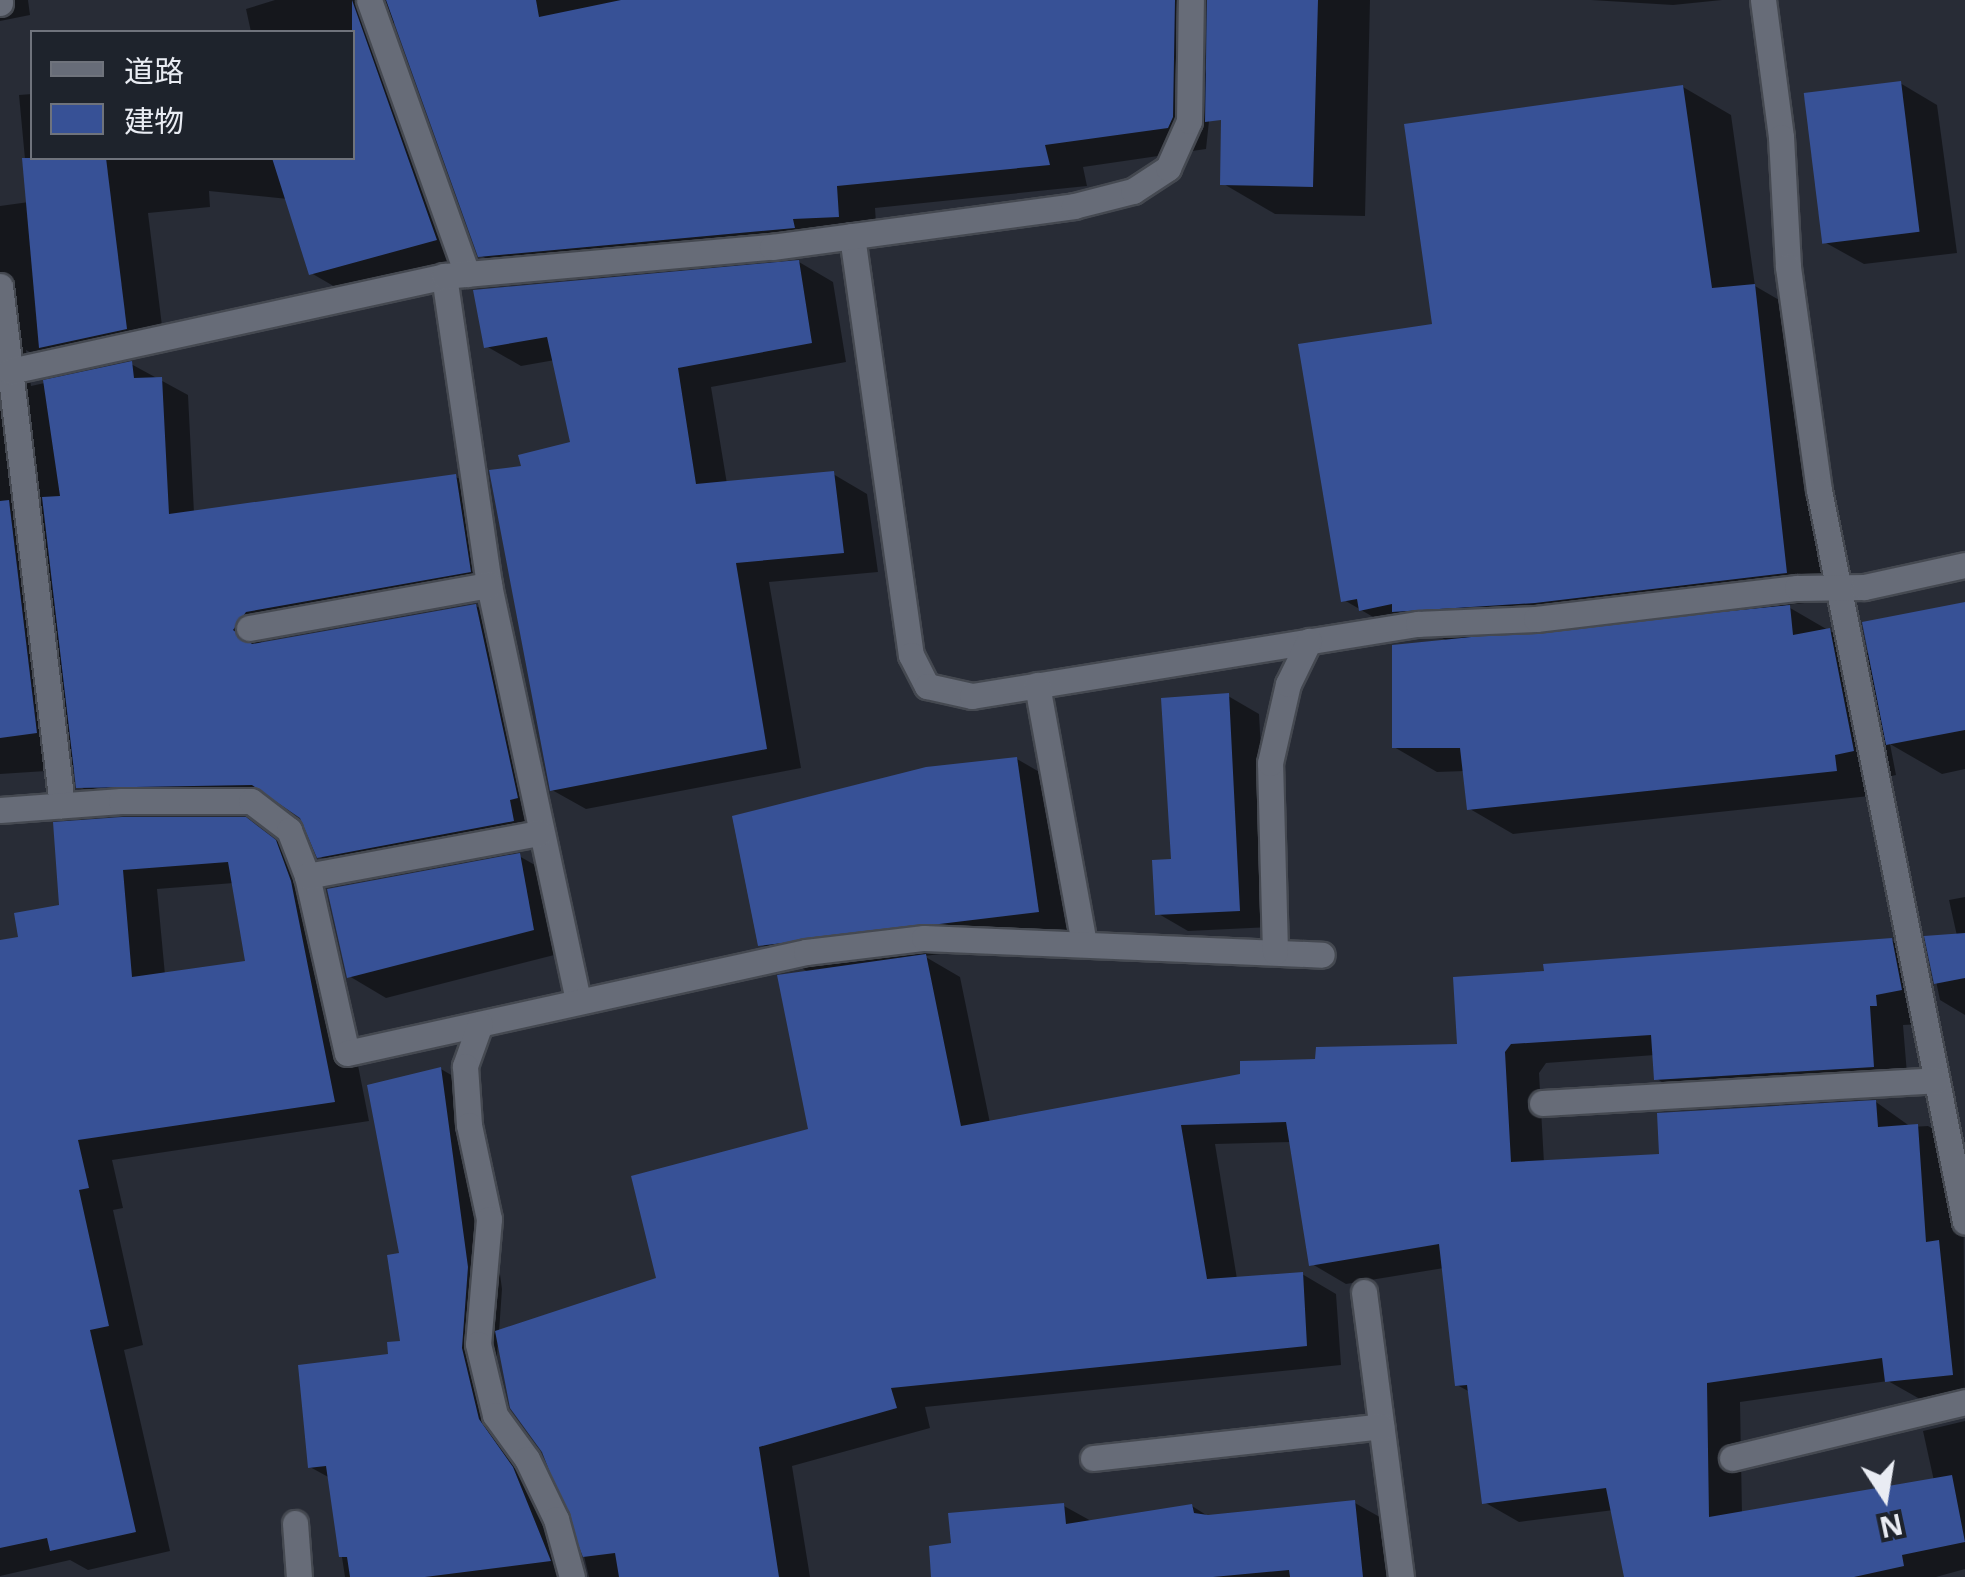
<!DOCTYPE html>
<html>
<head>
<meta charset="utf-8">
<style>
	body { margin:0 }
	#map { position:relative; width:1965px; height:1577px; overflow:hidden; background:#282c36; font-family:"Noto Sans","Noto Sans JP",sans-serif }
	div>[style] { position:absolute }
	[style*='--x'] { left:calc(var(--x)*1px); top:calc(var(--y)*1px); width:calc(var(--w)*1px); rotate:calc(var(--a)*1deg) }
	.shadow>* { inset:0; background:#0007 }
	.building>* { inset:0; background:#375196; transform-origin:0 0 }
	.roads { filter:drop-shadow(2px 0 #454951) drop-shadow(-2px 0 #454951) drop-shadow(0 2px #454951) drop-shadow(0 -2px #454951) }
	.minor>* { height:25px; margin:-12.5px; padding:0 12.5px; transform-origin:12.5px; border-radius:12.5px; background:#676c78 }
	span { translate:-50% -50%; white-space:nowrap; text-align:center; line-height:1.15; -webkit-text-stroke:8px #1e232c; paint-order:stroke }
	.legend { position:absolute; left:30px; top:30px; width:325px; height:130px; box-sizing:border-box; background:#1e232c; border:2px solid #6f737c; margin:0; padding:12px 18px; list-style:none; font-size:30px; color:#e9ecf3 }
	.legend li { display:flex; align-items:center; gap:20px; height:50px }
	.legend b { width:50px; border:2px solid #6f737c }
	.north { position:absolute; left:1835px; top:1447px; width:100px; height:100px; -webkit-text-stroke:8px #1e232c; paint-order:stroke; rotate:168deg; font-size:28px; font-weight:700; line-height:40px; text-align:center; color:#e9ecf3 }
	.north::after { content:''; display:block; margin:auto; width:35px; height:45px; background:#e9ecf3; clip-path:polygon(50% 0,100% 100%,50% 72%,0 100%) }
</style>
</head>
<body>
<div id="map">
	<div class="shadow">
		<div style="clip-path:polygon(0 0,28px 0,30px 15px,0 21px)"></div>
		<div style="clip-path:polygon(275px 0,1193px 0,1211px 103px,1206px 149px,1083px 167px,1087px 186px,875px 208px,877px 238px,519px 277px,480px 255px,396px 19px,391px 29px,474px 261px,349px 295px,311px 273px,288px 199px,209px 191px,210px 207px,148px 213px,165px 350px,65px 372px,26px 350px,31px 386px,131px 364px,188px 395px,194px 513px,456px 477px,483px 492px,496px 586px,273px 626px,259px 645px,476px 606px,503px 622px,540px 836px,346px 871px,319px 856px,302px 816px,277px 799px,105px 802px,79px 786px,77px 769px,0 774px,0 206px,29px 202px,19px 95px,32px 94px,32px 158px,352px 158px,352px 32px,251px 32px,246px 9px)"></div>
		<div style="clip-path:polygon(1226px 0,1370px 0,1365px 216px,1275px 214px,1222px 183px)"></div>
		<div style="clip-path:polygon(1591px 0,1722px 0,1673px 5px)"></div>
		<div style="clip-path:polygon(1900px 83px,1937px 105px,1957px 253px,1864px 264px,1826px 243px)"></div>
		<div style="clip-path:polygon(1683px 87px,1731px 115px,1755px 286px,1803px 314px,1834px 600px,1785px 605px,1871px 655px,1965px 605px,1965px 769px,1942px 774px,1890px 744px,1896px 775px,1878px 779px,1879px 795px,1513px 834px,1470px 809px,1465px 771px,1437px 772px,1394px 747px,1449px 642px,1432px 632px,1392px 628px,1344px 600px,1435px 326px)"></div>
		<div style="clip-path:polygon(799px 262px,833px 282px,846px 362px,711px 387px,727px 484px,833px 474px,867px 494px,878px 572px,769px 582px,801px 768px,586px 809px,552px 790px,524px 468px,573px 444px,555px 360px,521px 366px,486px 346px)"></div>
		<div style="clip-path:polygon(1228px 696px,1259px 714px,1271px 927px,1188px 931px,1157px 913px)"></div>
		<div style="clip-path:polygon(1017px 759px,1062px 785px,1083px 937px,924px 956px,960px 977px,990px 1123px,1318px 1061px,1460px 1046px,1891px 940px,1926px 960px,1938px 1023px,1903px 1025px,1908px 1086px,1691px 1099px,1657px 1079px,1655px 1055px,1546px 1063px,1539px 1073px,1544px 1163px,1662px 1156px,1876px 1102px,1911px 1127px,1928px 1126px,1963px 1146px,1965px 1413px,1950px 1416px,1888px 1381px,1740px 1402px,1742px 1514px,1934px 1481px,1923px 1431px,1965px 1421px,1965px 1569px,1936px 1577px,1631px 1577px,1614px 1510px,1519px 1522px,1484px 1502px,1470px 1392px,1457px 1385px,1444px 1268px,1346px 1284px,1312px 1264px,1291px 1142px,1215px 1144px,1237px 1279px,1302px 1274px,1336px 1294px,1341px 1365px,925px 1407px,930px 1428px,792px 1466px,810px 1577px,589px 1577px,574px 1514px,498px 1341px,496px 1368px,513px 1441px,583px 1577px,345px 1577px,330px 1478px,310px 1467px,403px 1343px,402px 1255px,441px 1069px,475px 1089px,502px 1289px,499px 1332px,659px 1280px,811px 1131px,810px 973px,761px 944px)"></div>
		<div style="clip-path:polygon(evenodd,245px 820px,311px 863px,326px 903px,369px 1121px,112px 1160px,123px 1208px,113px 1210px,143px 1345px,124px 1350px,170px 1551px,88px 1570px,70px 1560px,0 1576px,0 942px,21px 939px,62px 907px,56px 825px,245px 820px,234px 883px,248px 963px,165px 975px,157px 889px,234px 883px)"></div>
		<div style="clip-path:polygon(519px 856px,556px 877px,570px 951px,386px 998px,349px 976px)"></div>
		<div style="clip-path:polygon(1965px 897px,1965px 1015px,1940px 1000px,1927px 938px,1957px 936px,1949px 900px)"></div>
		<div style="clip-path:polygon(1355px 1503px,1392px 1524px,1397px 1577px,956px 1577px,1064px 1506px,1093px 1522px,1192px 1506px,1211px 1518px)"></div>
	</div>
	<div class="building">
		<div style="clip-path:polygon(352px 0,437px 240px,309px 275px,272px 158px,352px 158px)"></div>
		<div style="clip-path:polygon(386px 0,536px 0,539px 17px,621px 0,1175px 0,1173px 117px,1168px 128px,1045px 145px,1050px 165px,837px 186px,839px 217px,793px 219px,795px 228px,478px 257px)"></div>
		<div style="clip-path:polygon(1207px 0,1318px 0,1313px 187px,1220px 185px,1221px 120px,1205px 122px)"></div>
		<div style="left:1901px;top:81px;width:152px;height:98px;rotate:83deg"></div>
		<div style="clip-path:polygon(1683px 85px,1712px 288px,1755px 284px,1787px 573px,1535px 603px,1392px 612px,1392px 604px,1359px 611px,1357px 599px,1341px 602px,1298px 344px,1432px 324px,1404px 124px)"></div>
		<div style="clip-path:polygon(22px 158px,106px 158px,127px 329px,39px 348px)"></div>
		<div style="clip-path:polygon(799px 260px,812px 343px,678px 368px,696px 484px,834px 471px,844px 553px,736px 563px,767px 749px,550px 791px,489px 470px,521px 466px,518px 455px,570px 442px,547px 337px,484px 348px,473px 290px)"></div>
		<div style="clip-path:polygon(132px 361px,134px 378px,162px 377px,169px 514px,456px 474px,471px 572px,246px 612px,233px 630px,252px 644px,476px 604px,518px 798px,510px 800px,514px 821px,317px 858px,300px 818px,252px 785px,76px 788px,42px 497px,60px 496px,43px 380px)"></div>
		<div style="clip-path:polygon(9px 500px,37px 733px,0 738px,0 501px)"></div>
		<div style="clip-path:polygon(1965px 602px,1965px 730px,1886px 745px,1862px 622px)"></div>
		<div style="clip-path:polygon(1790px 605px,1793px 635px,1830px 628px,1854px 751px,1835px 755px,1837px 771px,1467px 810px,1460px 748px,1392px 748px,1392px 645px)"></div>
		<div style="clip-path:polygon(1229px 693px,1240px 911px,1155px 915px,1152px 860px,1171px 859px,1161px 698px)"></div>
		<div style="clip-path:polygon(1017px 757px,1039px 912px,758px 946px,732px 816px,926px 767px)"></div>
		<div style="clip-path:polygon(evenodd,122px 817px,246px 817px,276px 840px,291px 881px,335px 1102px,78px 1140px,89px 1188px,79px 1190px,109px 1326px,90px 1330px,136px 1532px,50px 1551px,47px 1538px,0 1548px,0 940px,18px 937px,14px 913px,59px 905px,53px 822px,122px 817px,228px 862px,245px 961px,132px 977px,123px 870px,228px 862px)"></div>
		<div style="clip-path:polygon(520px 853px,534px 930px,347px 978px,327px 889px)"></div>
		<div style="clip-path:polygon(1965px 933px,1965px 978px,1934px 984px,1924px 936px)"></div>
		<div style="clip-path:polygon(1892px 938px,1902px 990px,1876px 995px,1877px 1006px,1870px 1006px,1874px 1067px,1654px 1080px,1651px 1035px,1511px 1044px,1505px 1052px,1511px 1162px,1659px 1154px,1657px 1113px,1876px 1100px,1878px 1127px,1918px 1124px,1926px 1242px,1939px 1240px,1953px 1375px,1885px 1382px,1882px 1358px,1707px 1383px,1709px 1517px,1952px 1475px,1965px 1542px,1902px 1555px,1904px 1566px,1854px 1577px,1624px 1577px,1606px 1488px,1482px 1504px,1467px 1385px,1455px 1386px,1439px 1244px,1309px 1266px,1286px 1122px,1181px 1125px,1207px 1279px,1303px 1272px,1307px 1346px,891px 1388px,897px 1408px,759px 1447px,779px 1577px,619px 1577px,615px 1553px,583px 1557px,542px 1452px,510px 1408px,495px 1331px,656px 1278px,631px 1176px,808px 1129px,777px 975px,926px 954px,961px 1126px,1240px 1074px,1240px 1061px,1315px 1059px,1316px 1047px,1457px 1044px,1453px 977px,1544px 971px,1543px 964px)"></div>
		<div style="clip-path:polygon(441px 1067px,468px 1267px,462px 1348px,479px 1419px,513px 1467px,551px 1561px,425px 1577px,350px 1577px,347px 1557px,339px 1557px,326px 1466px,308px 1468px,298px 1365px,388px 1354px,387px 1342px,400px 1341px,387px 1255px,399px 1253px,367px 1085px)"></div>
		<div style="clip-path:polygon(1355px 1500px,1363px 1577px,1290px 1577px,1289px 1570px,1213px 1577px,931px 1577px,929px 1546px,951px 1543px,948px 1513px,1064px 1503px,1066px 1524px,1192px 1504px,1194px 1513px,1208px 1515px)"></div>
	</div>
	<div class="roads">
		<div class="minor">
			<div style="--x:369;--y:0;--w:291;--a:70.3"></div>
			<div style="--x:1763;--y:0;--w:138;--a:82.5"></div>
			<div style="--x:1781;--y:137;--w:130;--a:86.9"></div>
			<div style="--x:1788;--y:267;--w:225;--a:82.1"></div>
			<div style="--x:1819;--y:490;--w:746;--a:78.72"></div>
			<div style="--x:0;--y:1;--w:2;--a:90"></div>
			<div style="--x:852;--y:236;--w:423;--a:82"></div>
			<div style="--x:911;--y:655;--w:35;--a:63"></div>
			<div style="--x:927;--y:686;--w:46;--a:12.5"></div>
			<div style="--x:972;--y:696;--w:452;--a:-9.2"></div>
			<div style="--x:1418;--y:624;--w:118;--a:-2.4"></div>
			<div style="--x:1536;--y:619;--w:263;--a:-6.8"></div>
			<div style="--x:1797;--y:588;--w:67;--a:-0.9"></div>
			<div style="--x:1864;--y:587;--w:103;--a:-12.3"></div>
			<div style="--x:444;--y:276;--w:312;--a:81.7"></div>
			<div style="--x:489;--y:585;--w:425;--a:77.9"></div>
			<div style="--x:0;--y:286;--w:523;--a:83.19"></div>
			<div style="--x:10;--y:371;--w:444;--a:-12.3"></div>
			<div style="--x:444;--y:276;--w:329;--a:-5.1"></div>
			<div style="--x:772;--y:247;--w:305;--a:-7.7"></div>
			<div style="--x:1074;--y:206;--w:61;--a:-14.3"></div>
			<div style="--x:1133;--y:191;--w:42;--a:-33.3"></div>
			<div style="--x:1168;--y:168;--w:51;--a:-65.9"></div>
			<div style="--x:1189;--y:121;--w:121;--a:-89.1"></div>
			<div style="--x:249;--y:628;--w:244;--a:-10.2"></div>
			<div style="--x:1037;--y:685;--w:262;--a:79.7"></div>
			<div style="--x:0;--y:810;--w:121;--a:-4.3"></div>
			<div style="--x:121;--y:801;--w:130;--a:0"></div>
			<div style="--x:251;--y:801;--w:48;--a:37.3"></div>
			<div style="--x:289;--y:830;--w:49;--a:68.6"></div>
			<div style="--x:307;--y:876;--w:181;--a:77.3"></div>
			<div style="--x:347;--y:1053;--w:470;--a:-12.4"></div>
			<div style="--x:806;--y:952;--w:119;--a:-6.8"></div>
			<div style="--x:924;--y:938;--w:398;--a:2.4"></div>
			<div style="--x:307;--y:876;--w:237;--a:-10.5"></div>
			<div style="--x:1275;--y:952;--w:189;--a:-91.5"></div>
			<div style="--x:1270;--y:763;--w:81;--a:-77.2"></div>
			<div style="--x:1288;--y:684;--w:48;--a:-64"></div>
			<div style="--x:480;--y:1024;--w:45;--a:109.7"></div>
			<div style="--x:465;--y:1066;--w:59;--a:86.1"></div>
			<div style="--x:469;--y:1125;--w:96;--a:78"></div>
			<div style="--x:489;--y:1219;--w:125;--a:95"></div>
			<div style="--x:478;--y:1344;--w:73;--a:76.5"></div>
			<div style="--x:495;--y:1415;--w:54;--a:54"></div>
			<div style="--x:527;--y:1459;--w:67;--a:64.2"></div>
			<div style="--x:556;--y:1519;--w:60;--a:74.6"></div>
			<div style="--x:1542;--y:1103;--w:395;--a:-3.3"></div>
			<div style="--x:1364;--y:1292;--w:287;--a:82.6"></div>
			<div style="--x:1093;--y:1458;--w:290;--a:-6.3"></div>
			<div style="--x:1732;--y:1458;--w:240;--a:-13.5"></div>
			<div style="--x:295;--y:1523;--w:54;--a:85.8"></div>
		</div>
	</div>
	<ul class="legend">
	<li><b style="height:12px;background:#676c78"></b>道路</li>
	<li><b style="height:28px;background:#375196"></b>建物</li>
	</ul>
	<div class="north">N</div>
</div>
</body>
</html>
